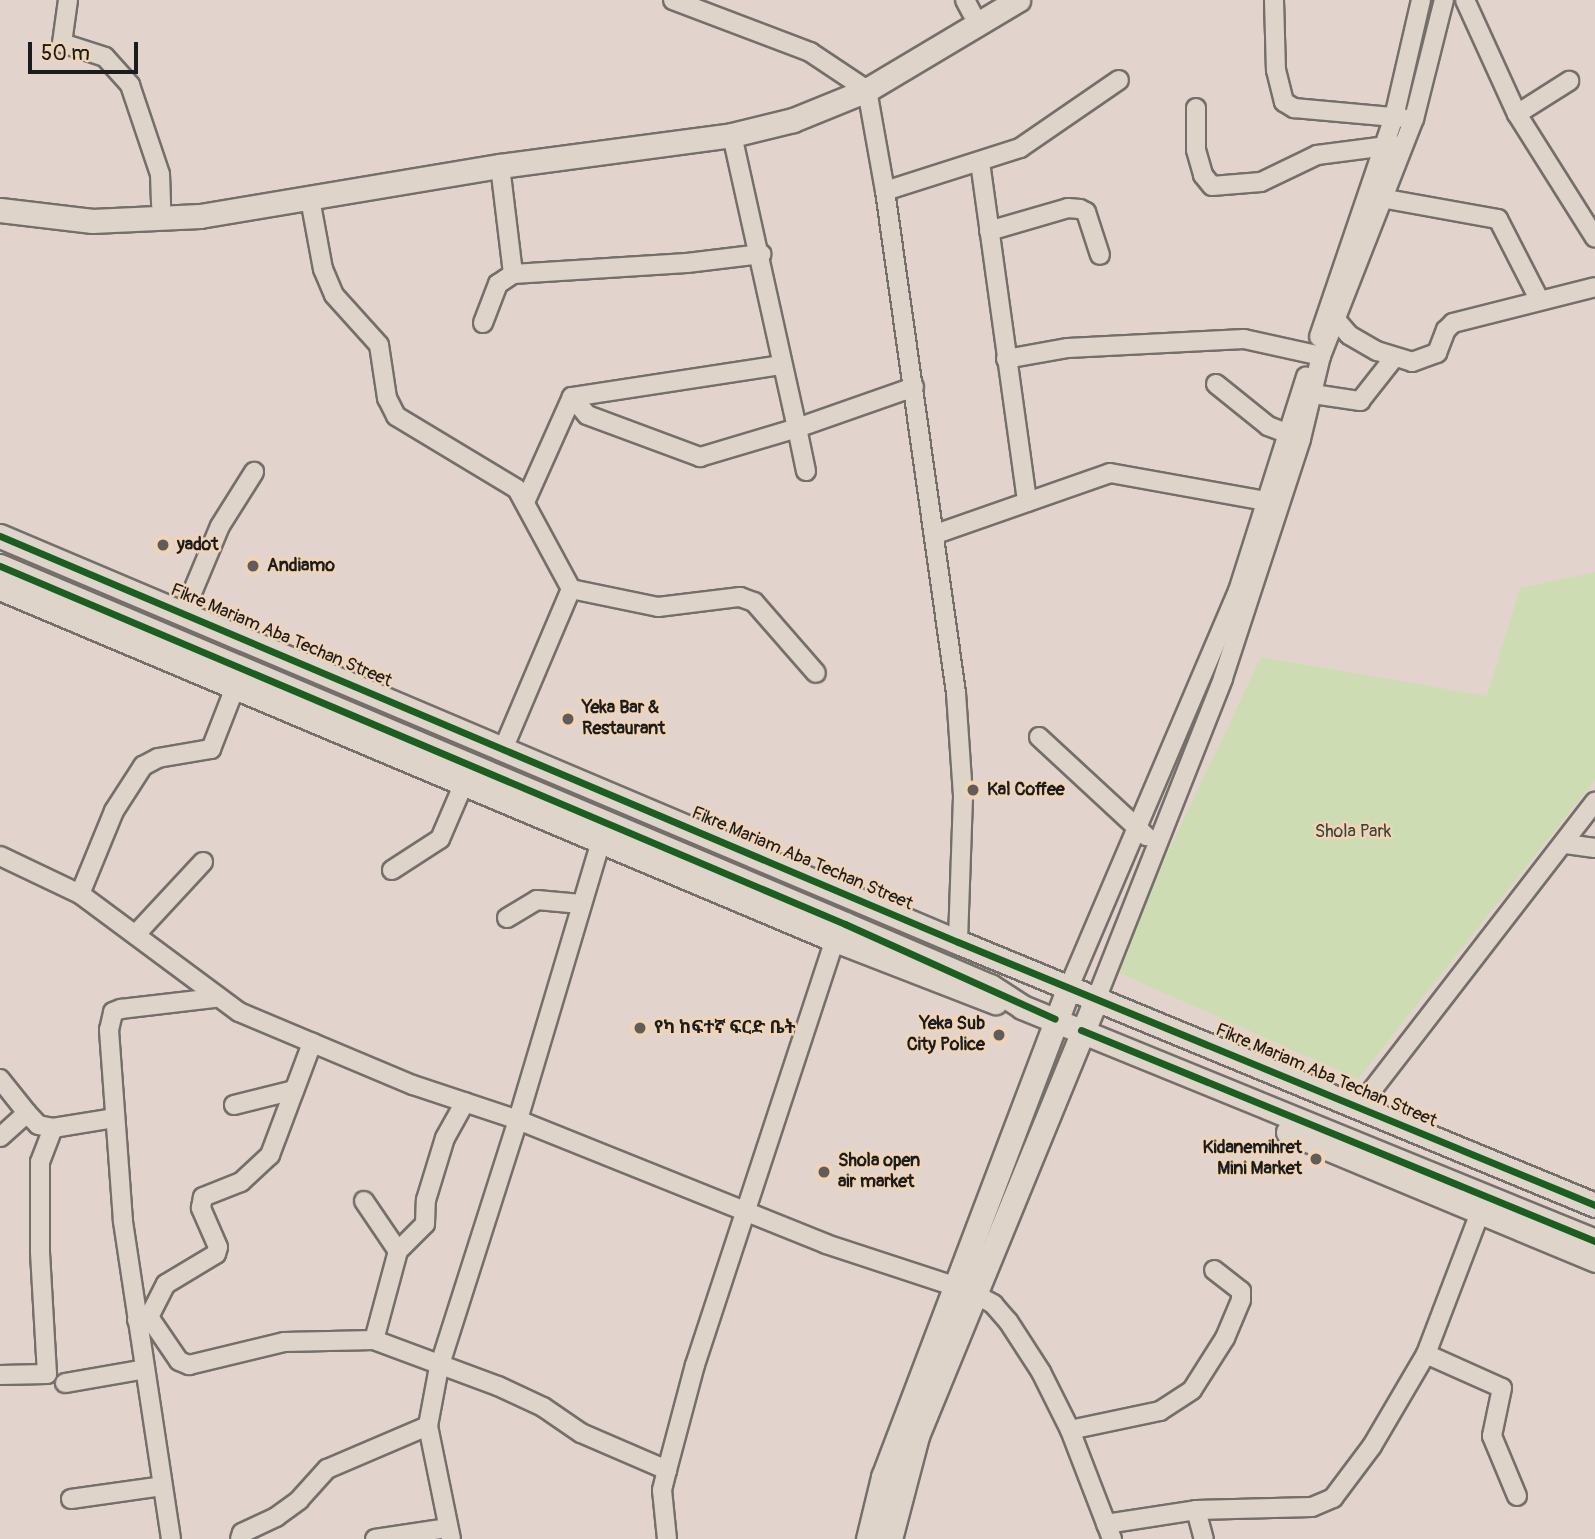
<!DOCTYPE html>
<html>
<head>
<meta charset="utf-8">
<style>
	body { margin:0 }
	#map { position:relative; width:1595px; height:1539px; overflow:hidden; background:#e2d4cd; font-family:Pangolin,"Noto Sans Ethiopic",sans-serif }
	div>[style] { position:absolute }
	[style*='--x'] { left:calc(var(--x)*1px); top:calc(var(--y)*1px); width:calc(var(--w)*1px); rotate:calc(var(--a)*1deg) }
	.green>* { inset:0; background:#cedcb3 }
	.roads { filter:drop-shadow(2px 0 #756f6c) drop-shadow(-2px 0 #756f6c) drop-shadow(0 2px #756f6c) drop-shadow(0 -2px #756f6c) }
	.minor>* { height:18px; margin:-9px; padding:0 9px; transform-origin:9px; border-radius:9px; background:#ded4ca }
	.major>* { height:23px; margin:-11.5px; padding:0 11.5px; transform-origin:11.5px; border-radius:11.5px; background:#ded4ca }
	.cycleway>* { height:7px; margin:-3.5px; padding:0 3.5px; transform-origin:3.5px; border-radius:3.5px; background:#1b5e20 }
	.dots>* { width:19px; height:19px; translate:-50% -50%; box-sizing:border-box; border:4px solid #f0d4b7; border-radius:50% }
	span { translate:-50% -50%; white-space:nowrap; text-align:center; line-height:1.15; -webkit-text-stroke:5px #f0d4b7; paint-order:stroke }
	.poi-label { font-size:18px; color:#1c1c1c; font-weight:700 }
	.left { translate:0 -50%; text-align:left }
	.right { translate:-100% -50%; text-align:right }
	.street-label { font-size:18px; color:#1c1c1c }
	.park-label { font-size:18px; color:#3c4436 }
	.scale { position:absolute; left:28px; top:42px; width:110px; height:32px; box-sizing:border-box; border:4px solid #1c1c1c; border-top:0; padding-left:9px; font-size:21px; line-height:24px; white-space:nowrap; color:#1c1c1c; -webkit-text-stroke:5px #f0d4b7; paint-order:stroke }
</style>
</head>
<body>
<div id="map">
	<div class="green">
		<div style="clip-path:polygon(1595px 572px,1595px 780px,1358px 1079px,1112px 970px,1261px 657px,1487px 696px,1520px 588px)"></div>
	</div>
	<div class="roads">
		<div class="minor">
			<div style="--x:68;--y:0;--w:43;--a:97.9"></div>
			<div style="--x:62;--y:43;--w:45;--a:18"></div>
			<div style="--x:105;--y:57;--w:38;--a:48"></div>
			<div style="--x:130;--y:85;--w:94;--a:71.4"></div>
			<div style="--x:160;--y:174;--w:31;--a:88"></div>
			<div style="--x:673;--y:0;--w:147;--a:20.8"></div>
			<div style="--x:810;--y:52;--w:69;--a:33.7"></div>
			<div style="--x:867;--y:90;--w:103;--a:79.9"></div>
			<div style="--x:885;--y:191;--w:507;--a:81.95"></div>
			<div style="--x:956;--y:693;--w:104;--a:86.1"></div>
			<div style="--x:963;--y:797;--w:145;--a:92"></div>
			<div style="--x:965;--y:0;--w:15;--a:62"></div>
			<div style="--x:1274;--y:0;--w:70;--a:88.4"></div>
			<div style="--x:1276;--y:70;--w:33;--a:76"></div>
			<div style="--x:1284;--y:102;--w:12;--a:31"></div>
			<div style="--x:1294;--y:108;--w:109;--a:5.2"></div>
			<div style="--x:1465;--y:0;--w:125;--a:65.5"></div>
			<div style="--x:1517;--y:114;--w:146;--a:57.8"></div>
			<div style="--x:1196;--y:108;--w:42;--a:90"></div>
			<div style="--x:1196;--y:150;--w:26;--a:74"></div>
			<div style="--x:1203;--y:175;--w:14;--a:51"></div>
			<div style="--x:1212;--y:186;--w:49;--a:-4.7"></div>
			<div style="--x:1261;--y:182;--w:62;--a:-25.7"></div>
			<div style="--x:1317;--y:155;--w:78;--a:-7.4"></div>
			<div style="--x:1517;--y:114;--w:62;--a:-32.4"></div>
			<div style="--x:732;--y:135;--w:300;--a:77.5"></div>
			<div style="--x:797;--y:428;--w:124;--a:-19.3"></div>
			<div style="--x:980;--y:162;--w:343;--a:82.1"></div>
			<div style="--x:500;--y:166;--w:109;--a:83.1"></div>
			<div style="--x:513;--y:274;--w:174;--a:-3.6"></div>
			<div style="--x:687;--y:263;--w:75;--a:-6.9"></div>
			<div style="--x:885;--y:191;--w:142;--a:-17.7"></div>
			<div style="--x:1020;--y:148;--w:120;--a:-34.5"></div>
			<div style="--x:1381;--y:198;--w:119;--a:10.2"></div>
			<div style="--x:1498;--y:219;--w:90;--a:62.9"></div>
			<div style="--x:310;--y:199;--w:71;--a:79.5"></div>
			<div style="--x:323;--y:269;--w:28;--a:67"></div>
			<div style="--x:334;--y:295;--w:67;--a:48"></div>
			<div style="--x:379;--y:345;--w:54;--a:81.4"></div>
			<div style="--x:387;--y:398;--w:20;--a:63"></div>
			<div style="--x:396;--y:416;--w:141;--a:31.1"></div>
			<div style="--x:517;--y:489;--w:114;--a:61.6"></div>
			<div style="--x:571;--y:589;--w:174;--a:113"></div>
			<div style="--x:989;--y:231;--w:82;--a:-16.2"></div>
			<div style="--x:1068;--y:208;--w:12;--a:5"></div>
			<div style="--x:1080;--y:209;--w:7;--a:27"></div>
			<div style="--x:1086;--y:212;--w:45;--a:72"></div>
			<div style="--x:1337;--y:321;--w:18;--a:49"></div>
			<div style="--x:1349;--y:335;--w:32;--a:30"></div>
			<div style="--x:1377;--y:351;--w:37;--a:17"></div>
			<div style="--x:1412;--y:362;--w:27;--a:-20"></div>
			<div style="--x:1437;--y:353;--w:25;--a:-69"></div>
			<div style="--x:1446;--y:330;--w:10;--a:-45"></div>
			<div style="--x:1453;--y:323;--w:146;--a:-14.2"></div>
			<div style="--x:483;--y:323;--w:42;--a:-69"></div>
			<div style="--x:498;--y:284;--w:18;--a:-34"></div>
			<div style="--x:1319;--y:337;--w:232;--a:-71.2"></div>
			<div style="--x:1394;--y:117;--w:120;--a:-77"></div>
			<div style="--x:1006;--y:359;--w:63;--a:-10.1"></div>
			<div style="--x:1068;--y:348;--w:176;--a:-2.9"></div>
			<div style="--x:1244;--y:339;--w:79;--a:12.4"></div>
			<div style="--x:1216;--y:384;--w:67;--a:38.9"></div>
			<div style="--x:1268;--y:426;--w:31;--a:21"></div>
			<div style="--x:1313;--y:394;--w:48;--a:8.5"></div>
			<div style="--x:1360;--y:401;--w:53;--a:-51.8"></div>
			<div style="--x:572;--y:397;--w:23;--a:50"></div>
			<div style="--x:587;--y:415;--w:121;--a:20.4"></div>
			<div style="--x:700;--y:457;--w:101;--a:-16.6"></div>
			<div style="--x:797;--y:428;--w:44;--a:78.2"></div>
			<div style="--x:525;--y:502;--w:115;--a:-65.9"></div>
			<div style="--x:572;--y:397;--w:210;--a:-8.7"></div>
			<div style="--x:936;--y:534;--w:184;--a:-19.3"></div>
			<div style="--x:1110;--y:473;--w:170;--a:10.2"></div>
			<div style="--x:571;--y:589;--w:89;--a:11.7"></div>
			<div style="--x:658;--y:607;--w:83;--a:-7"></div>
			<div style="--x:740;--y:597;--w:15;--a:20"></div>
			<div style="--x:754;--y:602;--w:94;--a:48.9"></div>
			<div style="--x:184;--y:612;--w:93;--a:-67.3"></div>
			<div style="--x:220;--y:526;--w:64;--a:-57.8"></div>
			<div style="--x:1039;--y:737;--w:146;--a:42.8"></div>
			<div style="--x:601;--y:841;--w:291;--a:106.6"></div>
			<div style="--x:518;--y:1120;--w:332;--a:21.9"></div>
			<div style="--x:826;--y:1244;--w:135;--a:18.2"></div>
			<div style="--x:1566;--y:844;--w:29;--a:8"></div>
			<div style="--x:0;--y:856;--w:89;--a:25.4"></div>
			<div style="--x:80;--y:894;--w:198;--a:36.6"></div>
			<div style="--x:239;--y:1012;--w:189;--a:22.8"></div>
			<div style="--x:413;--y:1085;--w:111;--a:18.4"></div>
			<div style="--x:518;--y:1120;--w:259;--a:107.7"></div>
			<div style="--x:439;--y:1367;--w:60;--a:100.6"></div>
			<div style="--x:428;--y:1426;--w:115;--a:78.5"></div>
			<div style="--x:392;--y:870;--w:57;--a:-32.9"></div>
			<div style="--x:440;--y:839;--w:61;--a:-66.8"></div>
			<div style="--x:80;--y:894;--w:90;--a:-67.7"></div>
			<div style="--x:114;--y:811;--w:54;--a:-57.2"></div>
			<div style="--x:143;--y:766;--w:17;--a:-28"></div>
			<div style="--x:158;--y:758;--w:54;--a:-9.6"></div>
			<div style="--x:211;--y:749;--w:69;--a:-68.7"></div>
			<div style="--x:507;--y:918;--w:35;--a:-31"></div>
			<div style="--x:537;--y:900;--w:44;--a:5.2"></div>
			<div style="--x:137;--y:933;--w:97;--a:-47.1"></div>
			<div style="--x:1069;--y:987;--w:431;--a:-66.9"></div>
			<div style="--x:1238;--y:591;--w:225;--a:-72.4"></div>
			<div style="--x:1097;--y:997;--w:343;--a:-68.4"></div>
			<div style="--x:1223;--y:678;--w:251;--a:-71.9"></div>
			<div style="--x:1301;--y:439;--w:85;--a:-76.5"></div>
			<div style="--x:1321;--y:356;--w:255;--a:-68.6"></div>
			<div style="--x:1414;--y:119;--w:123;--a:-75.9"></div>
			<div style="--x:0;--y:1079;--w:43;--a:51.5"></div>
			<div style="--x:27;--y:1113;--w:36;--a:138"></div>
			<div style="--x:234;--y:1105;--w:62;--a:-14"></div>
			<div style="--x:1359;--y:1107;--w:386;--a:-52.3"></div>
			<div style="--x:27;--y:1113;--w:16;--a:47"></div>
			<div style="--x:38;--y:1125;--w:15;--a:11"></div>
			<div style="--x:53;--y:1128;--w:63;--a:-9.2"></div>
			<div style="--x:364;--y:1201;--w:60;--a:55.8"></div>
			<div style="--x:975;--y:1294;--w:21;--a:29"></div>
			<div style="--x:993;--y:1304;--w:23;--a:49"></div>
			<div style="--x:1008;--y:1321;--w:61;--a:57.1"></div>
			<div style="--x:1041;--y:1372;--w:65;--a:63.4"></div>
			<div style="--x:1070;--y:1430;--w:117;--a:68.9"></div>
			<div style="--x:149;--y:1317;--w:53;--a:55.7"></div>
			<div style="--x:179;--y:1361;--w:11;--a:22"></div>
			<div style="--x:189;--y:1365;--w:98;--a:-13.6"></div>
			<div style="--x:284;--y:1342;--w:90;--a:-1.3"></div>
			<div style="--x:374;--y:1340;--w:132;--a:20.4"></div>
			<div style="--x:498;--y:1386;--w:50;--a:25"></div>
			<div style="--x:543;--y:1407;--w:46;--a:34.4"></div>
			<div style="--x:581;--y:1433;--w:94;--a:23.3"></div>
			<div style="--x:667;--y:1470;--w:21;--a:104"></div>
			<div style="--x:662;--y:1490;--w:49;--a:84.2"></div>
			<div style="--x:137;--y:1320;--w:12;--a:-14"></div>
			<div style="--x:149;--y:1317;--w:37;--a:-63"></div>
			<div style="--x:166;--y:1284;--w:58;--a:-31"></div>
			<div style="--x:216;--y:1254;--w:7;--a:-74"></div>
			<div style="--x:218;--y:1247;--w:43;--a:-113.6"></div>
			<div style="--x:201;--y:1208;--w:11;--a:-80"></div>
			<div style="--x:203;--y:1197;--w:41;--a:-21.5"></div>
			<div style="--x:241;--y:1182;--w:40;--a:-43"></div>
			<div style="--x:270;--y:1155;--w:120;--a:-69.4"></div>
			<div style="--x:374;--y:1340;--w:92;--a:-74.9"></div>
			<div style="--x:398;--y:1251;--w:38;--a:-45"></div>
			<div style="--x:425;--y:1224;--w:24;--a:-88"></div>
			<div style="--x:426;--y:1200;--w:65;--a:-73"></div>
			<div style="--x:445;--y:1138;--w:41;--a:-60.9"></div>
			<div style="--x:1426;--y:1354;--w:83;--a:24.1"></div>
			<div style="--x:1502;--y:1388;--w:49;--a:101.8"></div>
			<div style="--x:1492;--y:1436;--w:65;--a:67.4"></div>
			<div style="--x:0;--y:1375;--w:47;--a:-1.2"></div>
			<div style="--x:47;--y:1374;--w:123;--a:-93.3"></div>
			<div style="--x:40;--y:1251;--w:89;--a:-90"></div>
			<div style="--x:40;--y:1162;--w:36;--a:-69"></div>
			<div style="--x:65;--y:1383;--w:81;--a:-9.9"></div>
			<div style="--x:1070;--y:1430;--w:92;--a:-11.9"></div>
			<div style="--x:1160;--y:1411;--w:38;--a:-33"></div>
			<div style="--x:1192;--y:1390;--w:62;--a:-57.6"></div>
			<div style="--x:1225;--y:1338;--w:41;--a:-67.2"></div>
			<div style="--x:1241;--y:1300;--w:9;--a:-90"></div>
			<div style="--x:1241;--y:1291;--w:34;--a:-142"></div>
			<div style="--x:667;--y:1470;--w:109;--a:-75.1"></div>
			<div style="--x:695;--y:1365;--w:447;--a:-71.8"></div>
			<div style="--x:71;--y:1499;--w:92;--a:-8.1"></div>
			<div style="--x:1196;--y:1510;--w:30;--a:75"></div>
			<div style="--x:1106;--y:1524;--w:91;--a:-8.8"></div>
			<div style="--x:1196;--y:1510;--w:116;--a:-1.5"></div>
			<div style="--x:1312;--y:1507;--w:23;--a:-23"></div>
			<div style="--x:1333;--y:1498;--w:65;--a:-53.1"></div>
			<div style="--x:1372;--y:1446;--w:107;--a:-59.6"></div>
			<div style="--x:1426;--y:1354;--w:149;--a:-69.1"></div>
			<div style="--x:171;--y:1539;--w:322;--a:-98.6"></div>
			<div style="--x:123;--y:1221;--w:192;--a:-94.2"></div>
			<div style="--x:109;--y:1030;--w:18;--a:-77"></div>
			<div style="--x:113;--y:1012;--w:9;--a:-21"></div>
			<div style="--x:121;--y:1009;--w:95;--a:-6.7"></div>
			<div style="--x:240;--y:1539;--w:6;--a:-72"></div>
			<div style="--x:242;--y:1533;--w:38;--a:-25"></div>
			<div style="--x:276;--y:1517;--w:29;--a:-36"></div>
			<div style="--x:299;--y:1500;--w:42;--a:-47.9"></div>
			<div style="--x:327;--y:1469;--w:110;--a:-23.1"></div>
			<div style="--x:375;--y:1539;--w:74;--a:-8.6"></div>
		</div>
		<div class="major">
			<div style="--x:0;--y:210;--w:93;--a:6.8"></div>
			<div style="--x:92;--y:221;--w:108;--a:-2.7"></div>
			<div style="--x:200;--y:216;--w:304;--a:-9.5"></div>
			<div style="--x:500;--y:166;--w:234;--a:-7.6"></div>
			<div style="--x:732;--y:135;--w:63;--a:-13.8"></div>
			<div style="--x:793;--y:120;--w:80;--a:-22.1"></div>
			<div style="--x:867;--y:90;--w:176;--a:-30.8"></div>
			<div style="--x:0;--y:536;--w:1040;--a:22.97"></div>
			<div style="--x:958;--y:942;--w:689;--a:22.43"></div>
			<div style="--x:0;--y:566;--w:918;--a:22.96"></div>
			<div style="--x:845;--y:924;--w:158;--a:23.2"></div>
			<div style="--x:990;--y:986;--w:38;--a:33"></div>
			<div style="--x:1022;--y:1007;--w:619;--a:22.21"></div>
			<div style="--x:0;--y:588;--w:906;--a:22.86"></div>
			<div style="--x:835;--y:940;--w:172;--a:21.2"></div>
			<div style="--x:1288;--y:1132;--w:333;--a:22.6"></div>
			<div style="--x:868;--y:1539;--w:64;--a:-76.4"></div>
			<div style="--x:883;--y:1477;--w:524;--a:-69.21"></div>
			<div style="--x:890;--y:1539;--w:106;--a:-75.3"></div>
			<div style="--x:917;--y:1436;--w:474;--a:-67.7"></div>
		</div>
	</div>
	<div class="cycleway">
		<div style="--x:0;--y:536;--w:1040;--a:22.97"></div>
		<div style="--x:958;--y:942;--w:689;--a:22.43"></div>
		<div style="--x:0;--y:566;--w:918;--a:22.96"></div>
		<div style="--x:845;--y:924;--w:230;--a:24.3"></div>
		<div style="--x:1081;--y:1030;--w:556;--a:22.32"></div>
	</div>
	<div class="dots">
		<div style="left:163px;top:545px;background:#615c5a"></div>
		<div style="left:253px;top:566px;background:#615c5a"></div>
		<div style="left:568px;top:719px;background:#615c5a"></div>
		<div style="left:973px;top:790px;background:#615c5a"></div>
		<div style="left:640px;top:1028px;background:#615c5a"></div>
		<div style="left:999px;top:1035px;background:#615c5a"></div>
		<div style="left:1316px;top:1159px;background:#615c5a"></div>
		<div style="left:824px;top:1172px;background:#615c5a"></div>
	</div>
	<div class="poi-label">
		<span class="left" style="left:177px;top:545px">yadot</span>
		<span class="left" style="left:267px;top:566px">Andiamo</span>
		<span class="left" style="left:582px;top:719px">Yeka Bar &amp;<br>Restaurant</span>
		<span class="left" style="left:987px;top:790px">Kal Coffee</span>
		<span class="right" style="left:985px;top:1035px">Yeka Sub<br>City Police</span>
		<span class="left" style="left:654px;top:1028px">የካ ከፍተኛ ፍርድ ቤት</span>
		<span class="right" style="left:1302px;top:1159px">Kidanemihret<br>Mini Market</span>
		<span class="left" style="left:838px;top:1172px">Shola open<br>air market</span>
	</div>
	<div class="street-label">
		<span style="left:281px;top:636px;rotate:23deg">Fikre Mariam Aba Techan Street</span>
		<span style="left:802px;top:859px;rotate:23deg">Fikre Mariam Aba Techan Street</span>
		<span style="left:1326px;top:1076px;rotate:23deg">Fikre Mariam Aba Techan Street</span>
	</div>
	<div class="park-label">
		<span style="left:1353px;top:832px">Shola Park</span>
	</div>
	<div class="scale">50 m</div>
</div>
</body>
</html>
